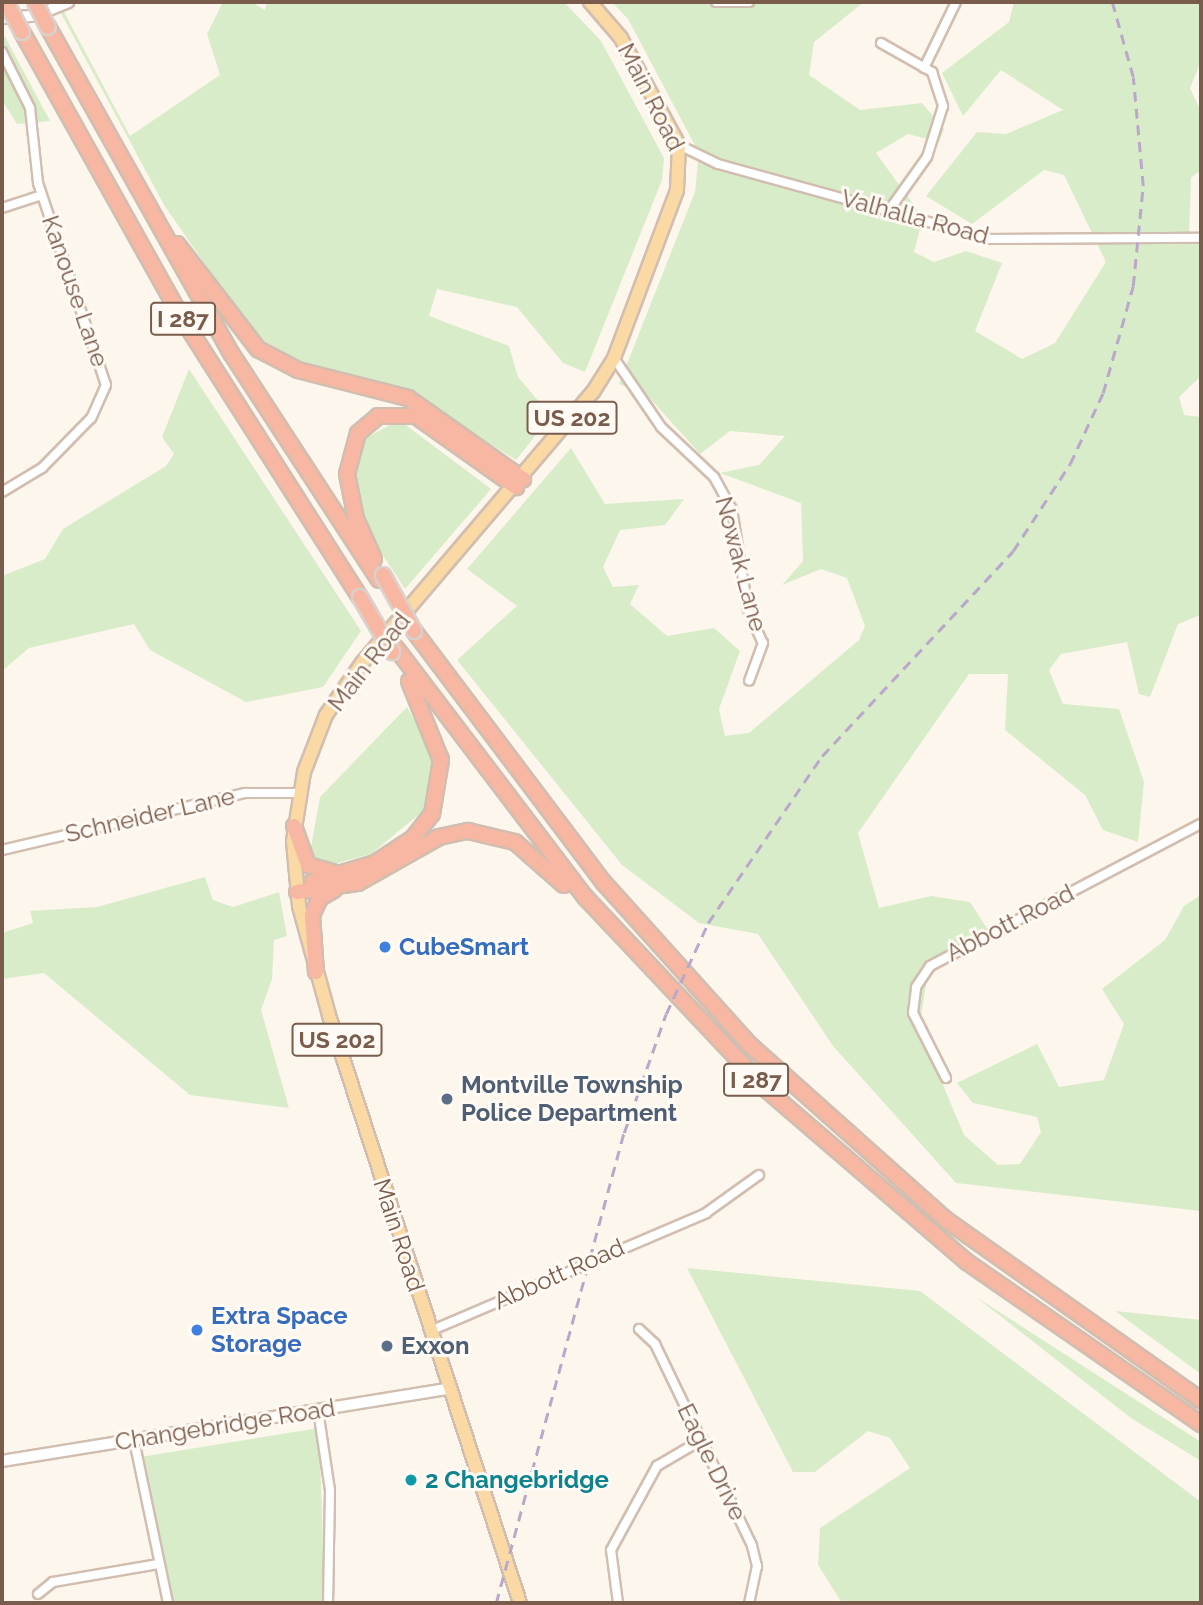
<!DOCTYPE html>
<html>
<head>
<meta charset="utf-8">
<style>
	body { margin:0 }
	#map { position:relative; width:1203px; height:1605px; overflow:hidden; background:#fdf6ec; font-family:Raleway,sans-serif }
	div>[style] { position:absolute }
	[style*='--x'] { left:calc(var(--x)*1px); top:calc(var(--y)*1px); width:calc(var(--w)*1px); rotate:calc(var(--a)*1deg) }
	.green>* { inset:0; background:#d8ecc9 }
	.roads { filter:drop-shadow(2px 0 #d1beb0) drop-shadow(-2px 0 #d1beb0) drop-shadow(0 2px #d1beb0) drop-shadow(0 -2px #d1beb0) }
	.street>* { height:8px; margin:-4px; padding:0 4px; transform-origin:4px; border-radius:4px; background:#fff }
	.secondary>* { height:10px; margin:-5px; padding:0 5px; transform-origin:5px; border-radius:5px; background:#fff }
	.primary>* { height:12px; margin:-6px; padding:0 6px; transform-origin:6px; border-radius:6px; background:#fbd9a5 }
	.highway>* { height:14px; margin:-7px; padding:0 7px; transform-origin:7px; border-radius:7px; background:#f7b7a3 }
	.rail>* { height:2.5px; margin-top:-1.25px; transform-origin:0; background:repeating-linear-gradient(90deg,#b9a8c9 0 10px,transparent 0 17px) }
	.bridges { filter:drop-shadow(2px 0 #dad1cd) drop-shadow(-2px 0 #dad1cd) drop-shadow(0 2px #dad1cd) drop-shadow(0 -2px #dad1cd) }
	.highway-bridge>* { height:14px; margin:-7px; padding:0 7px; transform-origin:7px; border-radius:7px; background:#f7b7a3 }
	.dots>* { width:19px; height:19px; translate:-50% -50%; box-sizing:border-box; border:4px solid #fffaf3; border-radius:50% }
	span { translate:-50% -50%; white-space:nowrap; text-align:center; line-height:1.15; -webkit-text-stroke:6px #fffaf3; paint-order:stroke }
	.shield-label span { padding:2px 5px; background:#fffaf3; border:2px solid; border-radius:5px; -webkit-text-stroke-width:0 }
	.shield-label { font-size:23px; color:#7a5c4d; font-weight:700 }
	.street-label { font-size:24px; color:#7a5c4d }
	.shop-label { font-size:24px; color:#366cbe; font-weight:700 }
	.left { translate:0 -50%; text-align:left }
	.service-label { font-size:24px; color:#4e5e75; font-weight:700 }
	.culture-label { font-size:24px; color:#0d838f; font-weight:700 }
	.frame { position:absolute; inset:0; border:4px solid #7a5c4d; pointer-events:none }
</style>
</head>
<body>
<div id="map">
	<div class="green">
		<div style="clip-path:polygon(55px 2px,73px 2px,63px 10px,130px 136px,220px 75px,207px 34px,223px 2px,251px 2px,265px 10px,267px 2px,564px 2px,601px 41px,664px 158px,662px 180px,585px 372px,563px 363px,517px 307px,437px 289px,429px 316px,509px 346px,518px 377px,551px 416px,516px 460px,399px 387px,311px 367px,254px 335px,164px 205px)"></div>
		<div style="clip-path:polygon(612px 2px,864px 2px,814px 42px,809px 75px,860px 110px,922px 103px,944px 129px,939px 142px,908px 134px,876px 153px,923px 218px,914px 252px,934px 262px,966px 251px,1002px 263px,975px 331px,1022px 359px,1055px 343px,1106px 262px,1064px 175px,1044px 170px,972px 224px,926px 196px,977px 132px,1006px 134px,1063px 110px,1001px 70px,963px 116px,942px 73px,1009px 22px,1014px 2px,1201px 2px,1201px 61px,1190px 88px,1201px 112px,1201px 170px,1191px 178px,1189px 237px,1201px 238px,1201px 376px,1179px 397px,1184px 415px,1201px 417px,1201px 615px,1178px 624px,1150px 697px,1139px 694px,1127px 642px,1061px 654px,1049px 670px,1063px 704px,1119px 709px,1144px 782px,1138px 842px,1103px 830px,1085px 795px,1005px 730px,1008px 674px,969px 674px,858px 833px,879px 908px,931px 896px,970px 902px,990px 933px,929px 966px,919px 1028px,964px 1135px,998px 1165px,1020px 1164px,1041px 1132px,1037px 1117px,973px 1103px,957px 1083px,1037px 1044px,1059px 1087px,1104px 1080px,1124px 1024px,1102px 989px,1165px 940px,1184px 906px,1201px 895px,1201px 1211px,956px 1183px,833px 1046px,758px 934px,699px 923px,622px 865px,457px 660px,517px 606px,467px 569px,571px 448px,605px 504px,684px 499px,665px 525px,620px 530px,603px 567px,613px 587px,639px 585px,630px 604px,667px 636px,714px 628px,740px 651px,719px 709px,725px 736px,749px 733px,859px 640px,865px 626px,847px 578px,821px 569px,782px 585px,803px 561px,801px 503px,720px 473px,759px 465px,785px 436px,730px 431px,700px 454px,647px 395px,619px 384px,695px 192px,699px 153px,628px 19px)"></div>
		<div style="clip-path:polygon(2px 31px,50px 121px,17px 124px,2px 100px)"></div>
		<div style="clip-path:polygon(189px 369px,361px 631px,323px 687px,246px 702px,150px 650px,134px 624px,29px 648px,2px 671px,2px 576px,45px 559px,63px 529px,166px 466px,174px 454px,162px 437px)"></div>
		<div style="clip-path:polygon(399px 420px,491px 489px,405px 589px,363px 525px,353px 483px,362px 440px)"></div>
		<div style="clip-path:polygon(407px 707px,436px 758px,428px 807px,371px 854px,330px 865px,315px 900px,310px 852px,320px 797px)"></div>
		<div style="clip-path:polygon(205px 877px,213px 900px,233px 907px,279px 892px,287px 936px,274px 940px,272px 979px,261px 1010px,289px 1108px,190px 1095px,44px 973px,2px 979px,2px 933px,33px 923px,30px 911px,97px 907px)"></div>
		<div style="clip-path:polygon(687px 1268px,920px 1291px,1201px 1502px,1201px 1603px,842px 1603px,818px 1565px,820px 1528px,910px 1468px,890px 1438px,868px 1431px,815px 1472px,793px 1472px)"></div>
		<div style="clip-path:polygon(976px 1297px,1201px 1442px,1201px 1461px,1131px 1418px)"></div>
		<div style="clip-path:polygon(1115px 1311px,1201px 1320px,1201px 1374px)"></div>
		<div style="clip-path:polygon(319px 1428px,325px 1603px,173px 1603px,134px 1458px)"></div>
	</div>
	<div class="roads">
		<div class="street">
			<div style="--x:716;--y:2;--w:33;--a:0"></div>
			<div style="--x:881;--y:43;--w:59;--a:29.6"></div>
			<div style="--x:932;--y:72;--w:36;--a:72"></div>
			<div style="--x:943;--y:106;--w:53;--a:107.4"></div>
			<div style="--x:927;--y:157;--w:64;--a:125.4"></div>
			<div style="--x:2;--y:52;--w:63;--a:63.4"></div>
			<div style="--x:30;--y:108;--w:75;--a:83.9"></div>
			<div style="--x:38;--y:183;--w:213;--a:71.4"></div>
			<div style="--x:106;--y:385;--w:36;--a:114"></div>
			<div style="--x:91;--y:418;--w:70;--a:134.4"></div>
			<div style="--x:42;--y:468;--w:47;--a:149"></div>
			<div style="--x:924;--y:68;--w:73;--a:-64.1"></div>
			<div style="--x:679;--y:145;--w:43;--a:26"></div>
			<div style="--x:718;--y:164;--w:282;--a:15.4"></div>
			<div style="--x:990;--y:239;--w:211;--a:-0.3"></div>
			<div style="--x:2;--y:208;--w:42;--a:-18"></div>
			<div style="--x:614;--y:358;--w:83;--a:55.7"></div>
			<div style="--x:661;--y:427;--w:73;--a:43.3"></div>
			<div style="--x:714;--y:477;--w:37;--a:61"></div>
			<div style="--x:732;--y:509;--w:102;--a:81"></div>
			<div style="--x:748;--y:610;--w:36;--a:66"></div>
			<div style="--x:763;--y:643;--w:40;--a:110.2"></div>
			<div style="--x:2;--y:850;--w:250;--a:-13.2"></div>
			<div style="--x:245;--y:793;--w:54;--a:0"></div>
			<div style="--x:946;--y:1078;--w:73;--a:-116.9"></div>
			<div style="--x:913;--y:1013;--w:26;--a:-83"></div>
			<div style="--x:916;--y:987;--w:25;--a:-56"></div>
			<div style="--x:930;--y:966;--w:306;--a:-27.7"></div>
			<div style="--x:639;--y:1329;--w:22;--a:43"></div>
			<div style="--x:655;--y:1344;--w:224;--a:64.3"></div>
			<div style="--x:752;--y:1546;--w:21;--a:76"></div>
			<div style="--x:757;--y:1566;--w:38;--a:102"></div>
			<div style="--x:430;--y:1331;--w:300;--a:-23.1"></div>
			<div style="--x:706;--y:1213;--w:65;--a:-35.6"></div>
			<div style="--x:318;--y:1410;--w:81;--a:81.5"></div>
			<div style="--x:330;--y:1490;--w:113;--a:91"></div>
			<div style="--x:134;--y:1440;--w:167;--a:78.2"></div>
			<div style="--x:38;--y:1594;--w:19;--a:-39"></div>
			<div style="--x:53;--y:1582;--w:107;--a:-9.7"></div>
			<div style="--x:618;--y:1603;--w:53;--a:-97.5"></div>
			<div style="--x:611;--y:1550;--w:96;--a:-61.3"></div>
			<div style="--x:657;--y:1466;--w:53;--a:-30.4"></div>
		</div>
		<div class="secondary">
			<div style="--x:2;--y:18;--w:32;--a:-4"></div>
			<div style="--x:34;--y:16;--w:37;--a:-22"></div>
			<div style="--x:2;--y:1461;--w:453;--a:-9.2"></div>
		</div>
		<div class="primary">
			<div style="--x:520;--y:1603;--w:618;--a:-108"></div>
			<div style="--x:329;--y:1015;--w:113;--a:-105.4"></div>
			<div style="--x:299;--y:906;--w:65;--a:-95.3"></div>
			<div style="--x:293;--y:841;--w:70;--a:-80.9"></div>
			<div style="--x:304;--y:772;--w:61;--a:-68.9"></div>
			<div style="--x:326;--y:715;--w:63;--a:-55.3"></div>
			<div style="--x:362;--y:663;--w:356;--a:-49.6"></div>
			<div style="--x:593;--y:392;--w:40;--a:-58"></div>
			<div style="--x:614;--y:358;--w:179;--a:-69.4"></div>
			<div style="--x:677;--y:190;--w:45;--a:-87.5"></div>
			<div style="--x:679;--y:145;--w:122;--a:-118.5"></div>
			<div style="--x:621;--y:38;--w:48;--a:-130.7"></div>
		</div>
		<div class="highway">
			<div style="--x:48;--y:27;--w:374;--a:60.7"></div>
			<div style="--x:231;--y:353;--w:271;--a:56.9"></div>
			<div style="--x:22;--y:32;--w:328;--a:60.8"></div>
			<div style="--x:182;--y:318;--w:331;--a:57.5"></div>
			<div style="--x:177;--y:244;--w:133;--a:52.4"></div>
			<div style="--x:258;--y:349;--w:45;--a:27.7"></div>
			<div style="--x:298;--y:370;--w:114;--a:14.3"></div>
			<div style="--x:408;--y:398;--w:141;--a:35.2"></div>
			<div style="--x:374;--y:559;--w:44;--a:-114.2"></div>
			<div style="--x:356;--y:519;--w:46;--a:-101.3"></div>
			<div style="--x:347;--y:474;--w:42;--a:-75"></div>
			<div style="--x:358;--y:433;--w:26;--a:-40"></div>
			<div style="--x:378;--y:416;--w:38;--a:0"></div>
			<div style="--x:416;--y:416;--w:123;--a:35.4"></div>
			<div style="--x:414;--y:631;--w:316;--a:53"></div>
			<div style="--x:604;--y:883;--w:219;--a:48"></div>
			<div style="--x:751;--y:1046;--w:260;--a:41.7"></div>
			<div style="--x:945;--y:1219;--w:314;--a:35.3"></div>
			<div style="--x:396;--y:648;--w:314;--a:52.8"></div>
			<div style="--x:586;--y:898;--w:264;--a:46.7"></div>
			<div style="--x:767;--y:1090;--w:264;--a:40.7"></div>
			<div style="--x:967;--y:1262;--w:285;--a:34.7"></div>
			<div style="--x:294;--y:826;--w:41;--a:70.3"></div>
			<div style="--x:308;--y:865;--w:29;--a:16"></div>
			<div style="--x:312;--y:882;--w:66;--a:-16.8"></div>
			<div style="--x:375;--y:863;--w:45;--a:-33.3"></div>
			<div style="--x:413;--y:838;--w:31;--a:-52"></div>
			<div style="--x:432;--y:814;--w:55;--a:-80.5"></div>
			<div style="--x:441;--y:760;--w:85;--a:-112.1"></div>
			<div style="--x:297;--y:892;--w:62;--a:-8.4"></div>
			<div style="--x:358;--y:883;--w:93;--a:-29.6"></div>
			<div style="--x:439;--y:837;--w:30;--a:-12"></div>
			<div style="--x:468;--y:831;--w:48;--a:13.2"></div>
			<div style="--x:515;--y:842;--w:65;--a:41.3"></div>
			<div style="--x:316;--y:972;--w:57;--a:-94"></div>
			<div style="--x:312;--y:915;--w:19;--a:-65"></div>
			<div style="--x:320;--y:898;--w:16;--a:-30"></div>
		</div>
	</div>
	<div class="rail">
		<div style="--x:496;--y:1603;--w:487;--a:-74.8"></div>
		<div style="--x:624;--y:1133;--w:126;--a:-70.6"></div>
		<div style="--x:666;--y:1014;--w:100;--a:-65.2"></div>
		<div style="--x:708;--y:923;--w:202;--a:-55.7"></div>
		<div style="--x:822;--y:756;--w:280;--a:-47"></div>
		<div style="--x:1013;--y:551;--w:104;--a:-56.8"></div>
		<div style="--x:1070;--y:464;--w:78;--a:-65.1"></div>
		<div style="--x:1103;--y:393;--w:111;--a:-74.3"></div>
		<div style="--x:1133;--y:286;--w:100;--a:-84.3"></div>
		<div style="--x:1143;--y:186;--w:109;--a:-95.2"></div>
		<div style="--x:1133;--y:77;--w:78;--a:-105.6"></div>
	</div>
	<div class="bridges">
		<div class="highway-bridge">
			<div style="--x:6;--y:2;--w:34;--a:62"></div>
			<div style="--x:35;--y:2;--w:28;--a:63"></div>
			<div style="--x:383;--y:575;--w:64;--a:61"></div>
			<div style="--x:360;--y:597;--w:64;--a:59.8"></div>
		</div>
	</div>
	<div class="dots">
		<div style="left:385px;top:947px;background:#3f7fe0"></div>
		<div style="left:447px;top:1099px;background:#5c6f8a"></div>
		<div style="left:197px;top:1330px;background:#3f7fe0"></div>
		<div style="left:387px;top:1346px;background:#5c6f8a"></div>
		<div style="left:411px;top:1480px;background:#0f9aa8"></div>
	</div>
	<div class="shield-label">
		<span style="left:183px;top:319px">I 287</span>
		<span style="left:572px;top:418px">US 202</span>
		<span style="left:337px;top:1040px">US 202</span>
		<span style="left:756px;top:1080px">I 287</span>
	</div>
	<div class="street-label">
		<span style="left:651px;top:97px;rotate:63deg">Main Road</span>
		<span style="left:915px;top:217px;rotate:15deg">Valhalla Road</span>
		<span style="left:75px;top:291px;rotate:71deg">Kanouse Lane</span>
		<span style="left:741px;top:564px;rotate:75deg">Nowak Lane</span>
		<span style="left:369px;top:662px;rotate:-52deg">Main Road</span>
		<span style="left:150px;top:815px;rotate:-13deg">Schneider Lane</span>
		<span style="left:1010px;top:923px;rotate:-27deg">Abbott Road</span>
		<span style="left:399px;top:1235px;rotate:72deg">Main Road</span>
		<span style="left:559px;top:1274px;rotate:-24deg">Abbott Road</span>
		<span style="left:225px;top:1425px;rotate:-9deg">Changebridge Road</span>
		<span style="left:712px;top:1462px;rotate:64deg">Eagle Drive</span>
	</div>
	<div class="shop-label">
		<span class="left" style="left:399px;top:947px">CubeSmart</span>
		<span class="left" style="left:211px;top:1330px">Extra Space<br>Storage</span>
	</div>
	<div class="service-label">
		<span class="left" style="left:461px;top:1099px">Montville Township<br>Police Department</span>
		<span class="left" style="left:401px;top:1346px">Exxon</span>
	</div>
	<div class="culture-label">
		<span class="left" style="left:425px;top:1480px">2 Changebridge</span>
	</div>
	<div class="frame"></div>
</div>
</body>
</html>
